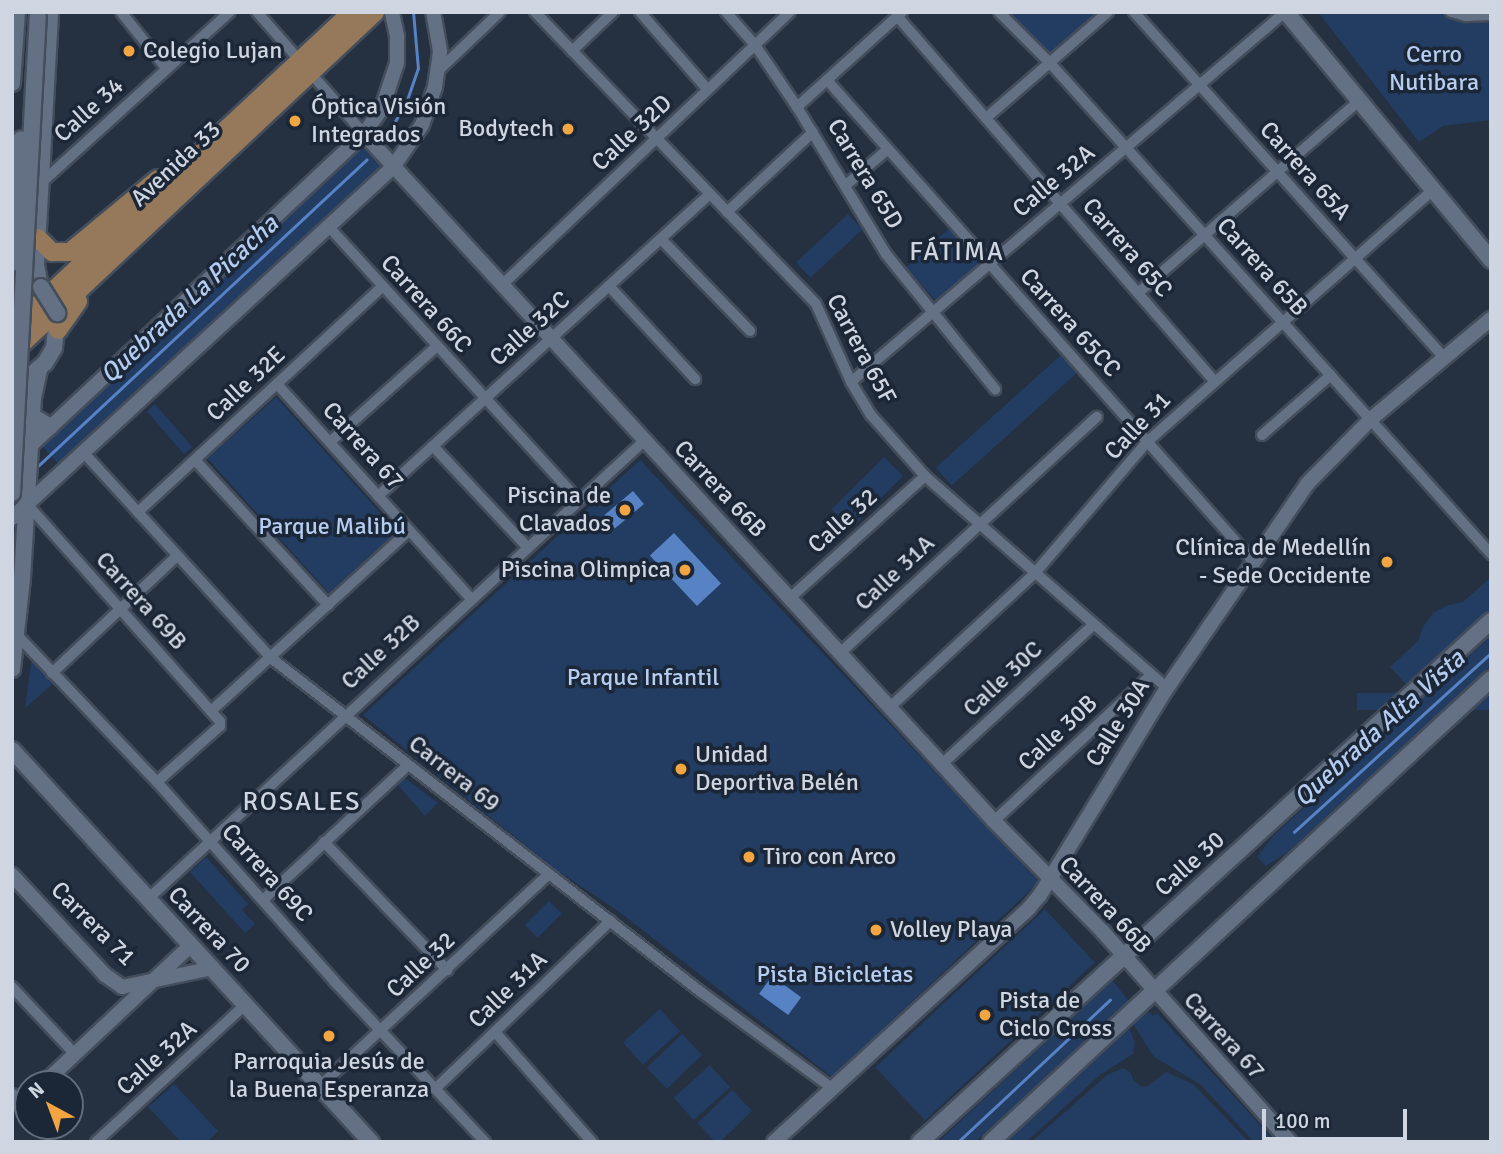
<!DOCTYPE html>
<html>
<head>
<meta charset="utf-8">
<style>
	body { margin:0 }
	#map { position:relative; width:1503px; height:1154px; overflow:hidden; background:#253041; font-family:Signika,sans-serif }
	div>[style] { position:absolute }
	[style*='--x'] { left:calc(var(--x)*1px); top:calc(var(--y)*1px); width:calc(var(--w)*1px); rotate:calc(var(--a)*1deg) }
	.green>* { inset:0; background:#223c62; transform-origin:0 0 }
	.water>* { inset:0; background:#5783c4; transform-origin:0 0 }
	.stream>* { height:2.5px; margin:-1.25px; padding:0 1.25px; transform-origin:1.25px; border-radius:1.25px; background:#5783c4 }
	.roads { filter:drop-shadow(2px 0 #444d5b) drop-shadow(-2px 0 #444d5b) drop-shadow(0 2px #444d5b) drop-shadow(0 -2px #444d5b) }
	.minor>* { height:10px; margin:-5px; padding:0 5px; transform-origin:5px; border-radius:5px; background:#647185 }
	.tertiary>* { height:14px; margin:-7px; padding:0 7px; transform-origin:7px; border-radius:7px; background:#647185 }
	.secondary>* { height:16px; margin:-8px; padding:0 8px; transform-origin:8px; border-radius:8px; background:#647185 }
	.primary>* { height:18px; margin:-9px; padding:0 9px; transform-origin:9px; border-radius:9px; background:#95795a }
	.bridges { filter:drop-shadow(2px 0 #444d5b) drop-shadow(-2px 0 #444d5b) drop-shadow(0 2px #444d5b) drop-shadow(0 -2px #444d5b) }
	.secondary-bridge>* { height:16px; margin:-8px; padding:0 8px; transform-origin:8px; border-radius:8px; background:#647185 }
	.dots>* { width:19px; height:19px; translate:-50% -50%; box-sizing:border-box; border:4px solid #1b2636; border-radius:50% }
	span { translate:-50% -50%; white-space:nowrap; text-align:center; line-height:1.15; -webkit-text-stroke:7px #1b2636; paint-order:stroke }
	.poi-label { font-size:24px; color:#cfd6e1 }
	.left { translate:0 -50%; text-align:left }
	.right { translate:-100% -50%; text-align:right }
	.park-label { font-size:24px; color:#b5cdf1 }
	.street-label { font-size:24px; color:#cfd6e1 }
	.neighbourhood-label { font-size:26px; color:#cfd6e1; letter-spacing:2px }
	.water-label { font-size:26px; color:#b4ccef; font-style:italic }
	.frame { position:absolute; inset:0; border:14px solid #cfd6e1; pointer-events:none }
	.north { position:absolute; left:14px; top:1070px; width:70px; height:70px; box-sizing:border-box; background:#1b2636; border:2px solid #636c7a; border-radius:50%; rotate:319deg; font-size:19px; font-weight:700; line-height:28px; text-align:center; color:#cfd6e1 }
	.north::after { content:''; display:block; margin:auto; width:24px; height:32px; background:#f3a542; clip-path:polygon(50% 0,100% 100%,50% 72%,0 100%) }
	.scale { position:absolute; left:1262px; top:1109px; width:145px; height:32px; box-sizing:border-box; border:4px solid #cfd6e1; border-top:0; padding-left:9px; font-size:21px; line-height:24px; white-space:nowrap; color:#cfd6e1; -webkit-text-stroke:5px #1b2636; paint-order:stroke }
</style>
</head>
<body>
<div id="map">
	<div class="green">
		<div style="clip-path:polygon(1003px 12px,1097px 12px,1047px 56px)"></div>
		<div style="clip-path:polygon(1318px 12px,1491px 12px,1491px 120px,1443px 126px,1419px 142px)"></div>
		<div style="left:364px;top:134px;width:42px;height:448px;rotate:48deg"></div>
		<div style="left:848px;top:214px;width:21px;height:71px;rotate:47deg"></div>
		<div style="left:952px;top:226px;width:47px;height:62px;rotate:48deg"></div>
		<div style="left:1062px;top:354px;width:24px;height:170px;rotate:48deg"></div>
		<div style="left:276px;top:397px;width:181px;height:92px;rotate:48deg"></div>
		<div style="left:155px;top:404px;width:57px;height:11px;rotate:49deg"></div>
		<div style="left:884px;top:457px;width:27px;height:74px;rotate:45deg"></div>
		<div style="clip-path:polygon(640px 460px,1039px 882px,832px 1077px,618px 911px,555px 869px,363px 715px)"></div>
		<div style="clip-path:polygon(1491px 577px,1491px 610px,1409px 687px,1390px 667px,1418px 641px,1423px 627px,1433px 613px,1448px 605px,1463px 602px)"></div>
		<div style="clip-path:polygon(1491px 636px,1491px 665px,1288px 852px,1266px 866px,1257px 857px,1273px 836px)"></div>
		<div style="clip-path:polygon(32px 657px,55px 682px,25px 708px)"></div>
		<div style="left:1491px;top:693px;width:17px;height:134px;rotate:90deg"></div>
		<div style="clip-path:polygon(402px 776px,438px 803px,425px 816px,397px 784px)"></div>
		<div style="clip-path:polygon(206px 857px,248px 904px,242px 910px,255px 924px,245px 933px,190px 872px)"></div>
		<div style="left:549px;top:901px;width:18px;height:34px;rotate:45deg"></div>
		<div style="left:1045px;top:909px;width:73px;height:232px;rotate:47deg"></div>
		<div style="clip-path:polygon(1112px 980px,1129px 1001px,975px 1142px,938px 1142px)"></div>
		<div style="left:660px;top:1009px;width:30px;height:50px;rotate:48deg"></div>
		<div style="clip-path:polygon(1148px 1011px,1153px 1016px,1157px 1013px,1276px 1142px,1254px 1142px,1201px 1085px,1154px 1057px,1133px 1024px)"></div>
		<div style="clip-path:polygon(1129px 1028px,1135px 1042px,1133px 1054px,1100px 1075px,1026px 1142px,1006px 1142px)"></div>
		<div style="left:682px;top:1034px;width:29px;height:49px;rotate:46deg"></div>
		<div style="left:710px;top:1065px;width:30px;height:49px;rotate:48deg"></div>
		<div style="clip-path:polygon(1123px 1068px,1130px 1072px,1134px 1081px,1142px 1087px,1148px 1086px,1166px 1072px,1193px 1084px,1249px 1142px,1031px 1142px,1107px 1075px)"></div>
		<div style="clip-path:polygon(174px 1084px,218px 1131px,207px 1142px,181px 1142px,148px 1107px)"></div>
		<div style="left:732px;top:1090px;width:29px;height:48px;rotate:46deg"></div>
	</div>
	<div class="water">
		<div style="left:633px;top:491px;width:17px;height:38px;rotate:50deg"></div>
		<div style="left:674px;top:533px;width:69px;height:33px;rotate:47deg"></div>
		<div style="left:772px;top:976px;width:36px;height:22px;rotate:36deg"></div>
	</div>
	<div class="stream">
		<div style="--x:386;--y:137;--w:39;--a:-60"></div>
		<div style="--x:406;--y:103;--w:36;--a:-71"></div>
		<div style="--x:418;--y:69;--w:57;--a:-95"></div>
		<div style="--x:38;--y:466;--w:449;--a:-43"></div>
		<div style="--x:1294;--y:832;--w:266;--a:-42.3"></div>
		<div style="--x:958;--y:1142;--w:208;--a:-43.1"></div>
	</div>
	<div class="roads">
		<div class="minor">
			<div style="--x:121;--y:12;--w:72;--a:51.2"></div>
			<div style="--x:257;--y:12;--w:162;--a:48.7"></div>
			<div style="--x:535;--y:12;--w:405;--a:46.1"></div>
			<div style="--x:816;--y:304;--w:85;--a:65.8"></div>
			<div style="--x:851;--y:382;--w:39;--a:59"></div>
			<div style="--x:871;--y:415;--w:81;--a:48.5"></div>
			<div style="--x:925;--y:476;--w:322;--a:41.2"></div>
			<div style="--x:640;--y:12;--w:103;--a:48.9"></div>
			<div style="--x:726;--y:12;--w:44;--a:48.7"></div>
			<div style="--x:755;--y:45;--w:75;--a:55.9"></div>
			<div style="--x:797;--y:107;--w:172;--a:58.8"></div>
			<div style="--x:886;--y:254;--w:174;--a:51.1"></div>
			<div style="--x:999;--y:12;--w:72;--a:45"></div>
			<div style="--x:1050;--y:63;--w:660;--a:48.07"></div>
			<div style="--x:1134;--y:12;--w:465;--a:48.1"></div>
			<div style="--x:1451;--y:12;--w:16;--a:15"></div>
			<div style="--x:1466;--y:16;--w:25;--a:-2"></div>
			<div style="--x:897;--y:16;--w:483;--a:49"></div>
			<div style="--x:572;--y:51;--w:57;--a:-43.6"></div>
			<div style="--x:439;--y:70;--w:84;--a:-43.6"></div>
			<div style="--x:827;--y:80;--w:643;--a:48.47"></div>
			<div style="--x:797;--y:107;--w:142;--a:-42.1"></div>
			<div style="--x:986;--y:118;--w:162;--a:-41"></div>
			<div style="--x:40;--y:184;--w:256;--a:-42.2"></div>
			<div style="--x:846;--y:185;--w:55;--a:-40.6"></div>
			<div style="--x:727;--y:212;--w:117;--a:-42.9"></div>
			<div style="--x:329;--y:227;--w:371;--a:47.6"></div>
			<div style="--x:661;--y:239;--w:128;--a:45.9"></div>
			<div style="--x:502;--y:285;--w:397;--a:-43.5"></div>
			<div style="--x:609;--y:286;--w:127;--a:47.2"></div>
			<div style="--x:1138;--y:293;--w:293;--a:-41"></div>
			<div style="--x:851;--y:382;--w:570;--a:-40.45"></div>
			<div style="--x:277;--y:384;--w:291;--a:47.9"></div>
			<div style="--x:1262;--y:435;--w:91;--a:-41"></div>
			<div style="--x:330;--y:442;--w:142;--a:-41.9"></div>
			<div style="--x:433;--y:446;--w:139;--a:47"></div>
			<div style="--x:84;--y:453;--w:277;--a:47.6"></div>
			<div style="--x:271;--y:658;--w:544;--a:37.84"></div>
			<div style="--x:701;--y:992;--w:164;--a:36.3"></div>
			<div style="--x:195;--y:460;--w:197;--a:47.5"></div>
			<div style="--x:378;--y:496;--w:449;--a:-42.3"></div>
			<div style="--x:27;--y:504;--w:290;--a:48.4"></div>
			<div style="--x:220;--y:721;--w:5;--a:90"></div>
			<div style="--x:220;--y:726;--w:84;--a:138.4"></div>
			<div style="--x:138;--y:512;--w:332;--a:-42.7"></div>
			<div style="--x:790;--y:598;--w:182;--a:-42.1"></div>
			<div style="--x:17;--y:635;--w:203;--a:46.4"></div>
			<div style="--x:157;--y:782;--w:266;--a:48.3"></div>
			<div style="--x:334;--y:981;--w:221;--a:46.8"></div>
			<div style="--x:840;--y:653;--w:349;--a:-42.6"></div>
			<div style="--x:52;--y:673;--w:171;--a:-43.1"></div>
			<div style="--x:890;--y:707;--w:197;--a:-42.7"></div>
			<div style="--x:1035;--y:573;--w:172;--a:-49.5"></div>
			<div style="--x:1147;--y:442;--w:381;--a:-41.4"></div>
			<div style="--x:211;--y:711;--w:268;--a:-42.3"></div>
			<div style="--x:942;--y:764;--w:205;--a:-42.6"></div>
			<div style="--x:994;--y:821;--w:213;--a:-42.9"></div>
			<div style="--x:324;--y:842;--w:178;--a:46.1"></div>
			<div style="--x:149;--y:898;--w:675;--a:-42.72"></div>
			<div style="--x:264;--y:899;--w:197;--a:-42.9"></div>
			<div style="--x:12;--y:987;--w:92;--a:46.8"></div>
			<div style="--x:495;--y:1032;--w:147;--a:48.6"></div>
			<div style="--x:320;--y:1086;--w:312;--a:-42.8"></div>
			<div style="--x:435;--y:1089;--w:243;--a:-43.8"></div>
			<div style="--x:96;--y:1142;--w:204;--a:-42.6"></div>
		</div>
		<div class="tertiary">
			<div style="--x:364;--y:134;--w:932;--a:47.48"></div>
			<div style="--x:994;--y:821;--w:156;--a:45.5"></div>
			<div style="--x:1103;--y:932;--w:281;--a:48.3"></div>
			<div style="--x:26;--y:450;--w:463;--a:-43.1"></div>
			<div style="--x:364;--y:134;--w:32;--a:-55"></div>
			<div style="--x:382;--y:108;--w:47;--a:-71.6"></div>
			<div style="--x:397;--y:63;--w:27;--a:-90"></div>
			<div style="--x:397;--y:36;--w:25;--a:-102"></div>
			<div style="--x:12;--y:518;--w:518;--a:-42.65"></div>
			<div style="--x:393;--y:167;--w:51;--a:-55.4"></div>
			<div style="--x:422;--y:125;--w:40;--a:-71.1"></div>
			<div style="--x:435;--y:87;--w:36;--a:-82"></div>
			<div style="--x:440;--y:51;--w:40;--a:-100"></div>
			<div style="--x:12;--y:875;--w:137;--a:47.1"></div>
			<div style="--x:105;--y:975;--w:21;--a:35"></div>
			<div style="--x:122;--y:987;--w:93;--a:-11.8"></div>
			<div style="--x:43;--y:1084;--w:203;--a:-43.2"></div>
			<div style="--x:12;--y:1096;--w:13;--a:45"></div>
			<div style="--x:21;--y:1105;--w:10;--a:-45"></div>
			<div style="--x:774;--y:1142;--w:346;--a:-42.5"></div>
			<div style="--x:1029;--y:908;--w:17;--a:-50"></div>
			<div style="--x:1040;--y:895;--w:243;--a:-58.5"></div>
			<div style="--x:1167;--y:688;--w:247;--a:-55.5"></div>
			<div style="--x:1307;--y:484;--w:90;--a:-45.5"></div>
			<div style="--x:1370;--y:420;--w:158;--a:-39.9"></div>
		</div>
		<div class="secondary">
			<div style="--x:1286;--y:12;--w:322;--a:50.4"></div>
			<div style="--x:12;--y:83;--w:71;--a:-86"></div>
			<div style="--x:40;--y:286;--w:21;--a:-101"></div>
			<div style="--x:36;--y:265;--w:253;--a:-86.8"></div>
			<div style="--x:31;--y:375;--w:18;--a:-41"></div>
			<div style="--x:45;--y:363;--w:17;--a:-59"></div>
			<div style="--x:54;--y:348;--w:31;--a:-84"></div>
			<div style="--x:32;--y:416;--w:21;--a:31"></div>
			<div style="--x:12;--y:669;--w:92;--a:-83.7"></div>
			<div style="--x:22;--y:578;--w:180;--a:-86.5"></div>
			<div style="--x:33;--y:398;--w:29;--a:-78"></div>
			<div style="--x:12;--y:750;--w:532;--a:47.52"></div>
			<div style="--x:920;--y:1142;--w:773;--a:-42.38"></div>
			<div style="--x:991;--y:1142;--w:681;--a:-42.8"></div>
		</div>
		<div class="primary">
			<div style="--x:38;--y:238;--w:20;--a:45"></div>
			<div style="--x:52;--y:252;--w:18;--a:0"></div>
			<div style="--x:70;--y:252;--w:114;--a:-39.7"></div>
			<div style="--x:12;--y:329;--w:465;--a:-43"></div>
			<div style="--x:58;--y:330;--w:35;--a:-55"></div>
			<div style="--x:12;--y:353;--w:498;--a:-43.2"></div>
		</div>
	</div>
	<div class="bridges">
		<div class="secondary-bridge">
			<div style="--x:12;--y:263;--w:124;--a:-85.8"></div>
			<div style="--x:41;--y:287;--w:31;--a:58"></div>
			<div style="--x:12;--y:493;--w:477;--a:-86.9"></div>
		</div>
	</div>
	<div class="dots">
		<div style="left:129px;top:51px;background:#f3a542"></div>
		<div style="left:295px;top:121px;background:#f3a542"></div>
		<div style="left:568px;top:129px;background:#f3a542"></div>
		<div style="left:625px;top:510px;background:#f3a542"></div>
		<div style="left:1387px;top:562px;background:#f3a542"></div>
		<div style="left:685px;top:570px;background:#f3a542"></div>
		<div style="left:681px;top:769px;background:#f3a542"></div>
		<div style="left:749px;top:857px;background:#f3a542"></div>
		<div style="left:876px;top:930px;background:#f3a542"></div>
		<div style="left:985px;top:1015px;background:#f3a542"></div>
		<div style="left:329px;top:1036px;background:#f3a542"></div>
	</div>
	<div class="poi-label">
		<span class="left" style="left:143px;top:51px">Colegio Lujan</span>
		<span class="left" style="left:311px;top:121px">Óptica Visión<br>Integrados</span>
		<span class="right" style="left:554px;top:129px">Bodytech</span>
		<span class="right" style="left:611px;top:510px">Piscina de<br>Clavados</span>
		<span class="right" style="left:1371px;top:562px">Clínica de Medellín<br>- Sede Occidente</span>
		<span class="right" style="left:671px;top:570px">Piscina Olimpica</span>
		<span class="left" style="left:695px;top:769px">Unidad<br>Deportiva Belén</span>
		<span class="left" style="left:763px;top:857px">Tiro con Arco</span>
		<span class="left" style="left:890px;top:930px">Volley Playa</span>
		<span class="left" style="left:999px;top:1015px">Pista de<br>Ciclo Cross</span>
		<span style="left:329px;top:1076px">Parroquia Jesús de<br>la Buena Esperanza</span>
	</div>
	<div class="park-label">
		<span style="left:1434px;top:69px">Cerro<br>Nutibara</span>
		<span style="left:332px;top:527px">Parque Malibú</span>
		<span style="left:643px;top:678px">Parque Infantil</span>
		<span style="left:835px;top:975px">Pista Bicicletas</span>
	</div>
	<div class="street-label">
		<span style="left:89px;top:110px;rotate:-42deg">Calle 34</span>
		<span style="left:632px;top:133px;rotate:-43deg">Calle 32D</span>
		<span style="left:176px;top:164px;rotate:-43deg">Avenida 33</span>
		<span style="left:1305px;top:171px;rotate:48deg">Carrera 65A</span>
		<span style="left:865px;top:174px;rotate:59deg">Carrera 65D</span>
		<span style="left:1054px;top:181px;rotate:-40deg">Calle 32A</span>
		<span style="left:1127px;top:248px;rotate:49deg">Carrera 65C</span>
		<span style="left:1262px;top:267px;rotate:48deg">Carrera 65B</span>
		<span style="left:426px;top:304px;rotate:48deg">Carrera 66C</span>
		<span style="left:1070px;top:323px;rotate:48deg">Carrera 65CC</span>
		<span style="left:530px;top:329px;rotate:-42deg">Calle 32C</span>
		<span style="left:861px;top:349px;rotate:62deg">Carrera 65F</span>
		<span style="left:246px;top:384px;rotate:-43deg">Calle 32E</span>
		<span style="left:1138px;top:426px;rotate:-46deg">Calle 31</span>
		<span style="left:363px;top:446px;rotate:48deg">Carrera 67</span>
		<span style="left:720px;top:489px;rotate:47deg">Carrera 66B</span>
		<span style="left:843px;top:521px;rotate:-42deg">Calle 32</span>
		<span style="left:895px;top:573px;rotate:-43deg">Calle 31A</span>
		<span style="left:141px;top:601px;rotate:48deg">Carrera 69B</span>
		<span style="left:381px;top:652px;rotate:-43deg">Calle 32B</span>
		<span style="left:1003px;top:679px;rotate:-43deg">Calle 30C</span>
		<span style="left:1118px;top:723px;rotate:-58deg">Calle 30A</span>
		<span style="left:1058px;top:733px;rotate:-43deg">Calle 30B</span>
		<span style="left:454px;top:774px;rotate:38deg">Carrera 69</span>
		<span style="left:1190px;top:864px;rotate:-42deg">Calle 30</span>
		<span style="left:267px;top:873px;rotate:48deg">Carrera 69C</span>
		<span style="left:1105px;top:905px;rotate:47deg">Carrera 66B</span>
		<span style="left:93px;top:924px;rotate:45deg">Carrera 71</span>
		<span style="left:209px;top:930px;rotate:47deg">Carrera 70</span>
		<span style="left:421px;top:965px;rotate:-43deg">Calle 32</span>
		<span style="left:508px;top:990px;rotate:-44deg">Calle 31A</span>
		<span style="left:1224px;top:1036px;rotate:48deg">Carrera 67</span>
		<span style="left:157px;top:1058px;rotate:-42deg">Calle 32A</span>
	</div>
	<div class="neighbourhood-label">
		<span style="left:957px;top:253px">FÁTIMA</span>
		<span style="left:302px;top:803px">ROSALES</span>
	</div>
	<div class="water-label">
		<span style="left:190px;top:300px;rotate:-43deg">Quebrada La Picacha</span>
		<span style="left:1380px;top:729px;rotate:-42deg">Quebrada Alta Vista</span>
	</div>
	<div class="frame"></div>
	<div class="north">N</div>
	<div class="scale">100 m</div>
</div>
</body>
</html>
